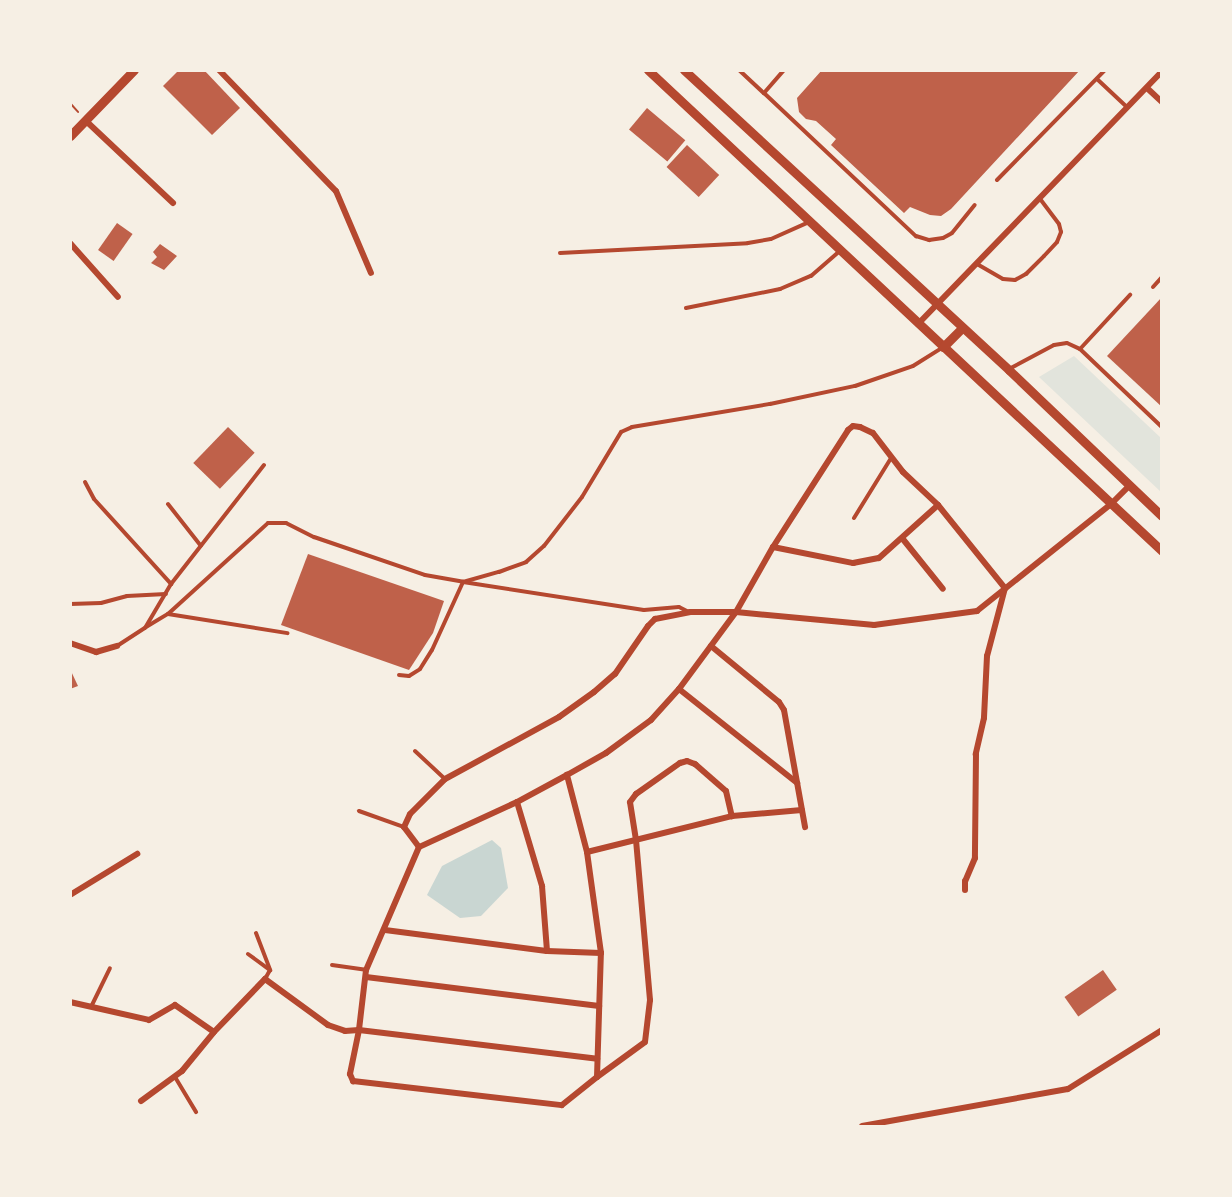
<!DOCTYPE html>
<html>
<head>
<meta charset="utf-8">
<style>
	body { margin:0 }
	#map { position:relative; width:1232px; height:1197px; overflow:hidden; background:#f6efe4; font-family:Literata,serif }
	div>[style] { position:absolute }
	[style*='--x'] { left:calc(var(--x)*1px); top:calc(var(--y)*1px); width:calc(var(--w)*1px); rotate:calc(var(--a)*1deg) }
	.green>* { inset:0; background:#e2e4dc }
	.water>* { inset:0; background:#c9d6d2 }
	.building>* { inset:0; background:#bf614a; transform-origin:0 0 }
	.path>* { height:2px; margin:-1px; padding:0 1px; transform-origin:1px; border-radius:1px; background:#b5482f }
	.service>* { height:4px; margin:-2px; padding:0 2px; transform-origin:2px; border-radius:2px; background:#b5482f }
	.minor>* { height:6px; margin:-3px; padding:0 3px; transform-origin:3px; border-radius:3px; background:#b5482f }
	.secondary>* { height:9px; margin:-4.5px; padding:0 4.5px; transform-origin:4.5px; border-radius:4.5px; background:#b5482f }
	span { translate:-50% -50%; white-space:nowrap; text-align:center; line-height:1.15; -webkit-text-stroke:6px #f6efe4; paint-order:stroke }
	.frame { position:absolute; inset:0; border:72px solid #f6efe4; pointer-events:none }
</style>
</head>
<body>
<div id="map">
	<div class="green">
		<div style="clip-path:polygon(1074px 356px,1161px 438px,1161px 492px,1039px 377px)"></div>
	</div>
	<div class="water">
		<div style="clip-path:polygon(492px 840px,501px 848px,508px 888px,481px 916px,460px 918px,427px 895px,442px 866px)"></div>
	</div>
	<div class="building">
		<div style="clip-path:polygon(179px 70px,204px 70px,240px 108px,212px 135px,163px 86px)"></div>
		<div style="clip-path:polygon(822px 70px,1080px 70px,951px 209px,941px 216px,930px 215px,910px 207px,904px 213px,831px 145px,836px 139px,816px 121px,806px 119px,799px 112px,797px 98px)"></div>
		<div style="left:647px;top:108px;width:50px;height:28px;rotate:40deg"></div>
		<div style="left:687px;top:145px;width:44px;height:30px;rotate:43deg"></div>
		<div style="left:117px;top:223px;width:19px;height:33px;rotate:35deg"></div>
		<div style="clip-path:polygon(160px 244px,177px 256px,164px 270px,151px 263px,157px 257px,153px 252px)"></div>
		<div style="clip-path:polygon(1162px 297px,1162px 407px,1107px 356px)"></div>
		<div style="left:228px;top:427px;width:37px;height:50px;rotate:44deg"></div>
		<div style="clip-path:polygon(308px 554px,444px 601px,433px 633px,409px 670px,281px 625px)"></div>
		<div style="clip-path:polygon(70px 669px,78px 686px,70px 689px)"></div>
		<div style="left:1103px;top:970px;width:24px;height:47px;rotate:55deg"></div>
	</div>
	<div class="path">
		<div style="--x:70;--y:103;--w:12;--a:48"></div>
	</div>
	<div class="service">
		<div style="--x:739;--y:70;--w:34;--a:43"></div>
		<div style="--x:764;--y:93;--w:30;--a:-49"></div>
		<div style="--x:1097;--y:79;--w:42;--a:43.1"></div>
		<div style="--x:764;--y:93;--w:209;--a:43.3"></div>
		<div style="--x:916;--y:236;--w:14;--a:17"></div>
		<div style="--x:929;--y:240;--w:14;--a:-8"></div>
		<div style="--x:943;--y:238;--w:10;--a:-29"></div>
		<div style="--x:952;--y:233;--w:36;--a:-51"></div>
		<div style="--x:997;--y:180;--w:154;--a:-45.5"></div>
		<div style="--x:560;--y:253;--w:188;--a:-3"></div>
		<div style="--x:748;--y:243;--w:23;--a:-10"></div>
		<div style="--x:771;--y:239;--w:42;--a:-24.1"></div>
		<div style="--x:977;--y:264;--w:30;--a:30"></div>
		<div style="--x:1003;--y:279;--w:12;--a:5"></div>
		<div style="--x:1015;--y:280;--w:13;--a:-29"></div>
		<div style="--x:1026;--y:274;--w:25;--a:-45"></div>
		<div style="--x:1044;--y:256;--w:19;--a:-47"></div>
		<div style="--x:1057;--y:242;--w:11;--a:-68"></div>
		<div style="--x:1061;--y:232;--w:8;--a:-104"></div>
		<div style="--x:1059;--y:224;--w:31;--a:-127"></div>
		<div style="--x:1153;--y:287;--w:13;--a:-48"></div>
		<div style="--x:686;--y:308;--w:96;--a:-11.4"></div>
		<div style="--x:780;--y:289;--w:34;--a:-23"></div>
		<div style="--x:811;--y:276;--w:38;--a:-41"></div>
		<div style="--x:1080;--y:349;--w:113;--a:43.6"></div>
		<div style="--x:1009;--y:369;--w:51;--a:-28.1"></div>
		<div style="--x:1054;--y:345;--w:13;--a:-9"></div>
		<div style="--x:1067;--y:343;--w:14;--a:25"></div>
		<div style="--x:1080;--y:349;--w:74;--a:-47.2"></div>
		<div style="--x:85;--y:482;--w:19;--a:62"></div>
		<div style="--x:94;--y:499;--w:115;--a:47.8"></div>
		<div style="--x:168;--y:504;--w:53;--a:51.8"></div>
		<div style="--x:854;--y:518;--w:70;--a:-58.3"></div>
		<div style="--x:70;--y:604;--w:31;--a:-2"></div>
		<div style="--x:101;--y:603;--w:27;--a:-15"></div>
		<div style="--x:127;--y:596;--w:39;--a:-3"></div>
		<div style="--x:168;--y:614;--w:135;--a:-42.3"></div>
		<div style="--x:268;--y:523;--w:18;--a:0"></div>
		<div style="--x:286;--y:523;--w:31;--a:27"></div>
		<div style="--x:314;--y:537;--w:117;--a:18.9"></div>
		<div style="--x:425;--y:575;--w:39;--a:10"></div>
		<div style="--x:463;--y:582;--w:37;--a:-16"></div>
		<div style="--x:499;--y:572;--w:29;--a:-20"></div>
		<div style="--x:526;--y:562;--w:24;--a:-42"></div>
		<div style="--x:544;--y:546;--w:62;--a:-52.2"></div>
		<div style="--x:582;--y:497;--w:76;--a:-59"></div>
		<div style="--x:621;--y:432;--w:12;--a:-24"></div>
		<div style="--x:632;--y:427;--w:140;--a:-9.5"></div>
		<div style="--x:770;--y:404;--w:87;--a:-12"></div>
		<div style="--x:855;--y:386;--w:61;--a:-19"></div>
		<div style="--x:913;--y:366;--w:36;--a:-32"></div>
		<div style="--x:146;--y:627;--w:26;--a:-31"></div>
		<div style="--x:168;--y:614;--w:121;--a:9.1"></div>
		<div style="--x:117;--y:646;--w:33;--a:-33"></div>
		<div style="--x:145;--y:628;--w:51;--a:-59.4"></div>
		<div style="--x:171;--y:584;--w:151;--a:-52"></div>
		<div style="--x:399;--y:675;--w:10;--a:6"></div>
		<div style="--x:409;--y:676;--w:13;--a:-32"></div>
		<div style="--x:420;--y:669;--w:22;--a:-58"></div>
		<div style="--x:432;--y:650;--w:75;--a:-65.5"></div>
		<div style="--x:463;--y:582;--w:183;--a:8.8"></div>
		<div style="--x:644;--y:610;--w:35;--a:-5"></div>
		<div style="--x:679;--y:607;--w:11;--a:27"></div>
		<div style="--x:415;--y:751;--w:41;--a:43"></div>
		<div style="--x:359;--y:811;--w:48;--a:19.6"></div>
		<div style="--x:256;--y:933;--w:40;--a:69"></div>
		<div style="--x:270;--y:970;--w:10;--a:119"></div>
		<div style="--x:248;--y:954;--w:26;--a:36"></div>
		<div style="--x:332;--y:965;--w:34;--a:8"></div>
		<div style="--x:91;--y:1007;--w:43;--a:-64"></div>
		<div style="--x:175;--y:1077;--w:41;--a:59"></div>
	</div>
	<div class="minor">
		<div style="--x:219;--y:70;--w:168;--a:46"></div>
		<div style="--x:336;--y:191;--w:89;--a:66.9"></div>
		<div style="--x:1147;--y:88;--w:21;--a:43"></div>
		<div style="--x:85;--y:120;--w:121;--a:43.3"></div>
		<div style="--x:70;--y:243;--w:72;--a:48.4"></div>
		<div style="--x:918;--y:324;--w:351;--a:-46"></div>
		<div style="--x:902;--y:538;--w:65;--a:51.2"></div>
		<div style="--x:773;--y:547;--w:82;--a:11.3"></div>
		<div style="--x:853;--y:563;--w:26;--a:-11"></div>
		<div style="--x:879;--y:558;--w:79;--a:-41.9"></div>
		<div style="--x:70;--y:643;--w:28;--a:19"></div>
		<div style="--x:96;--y:652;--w:22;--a:-16"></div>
		<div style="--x:711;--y:646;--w:88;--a:39.5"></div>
		<div style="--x:779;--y:702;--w:9;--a:58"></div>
		<div style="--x:784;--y:710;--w:119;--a:79.8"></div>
		<div style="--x:679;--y:689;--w:151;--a:38.5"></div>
		<div style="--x:567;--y:775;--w:57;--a:151.6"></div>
		<div style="--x:517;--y:802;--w:108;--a:155.3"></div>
		<div style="--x:419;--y:847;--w:134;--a:113.3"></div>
		<div style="--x:366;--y:970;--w:60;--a:96.7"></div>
		<div style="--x:359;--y:1030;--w:45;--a:101.6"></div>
		<div style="--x:350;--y:1074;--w:8;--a:67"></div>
		<div style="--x:353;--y:1081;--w:210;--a:6.6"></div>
		<div style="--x:562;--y:1105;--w:45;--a:-38.7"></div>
		<div style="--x:597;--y:1077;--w:124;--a:-88.2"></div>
		<div style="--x:601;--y:953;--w:102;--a:-97.9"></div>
		<div style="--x:587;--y:852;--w:80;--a:-104.6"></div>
		<div style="--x:567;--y:775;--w:45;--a:-29.4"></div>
		<div style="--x:606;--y:753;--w:56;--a:-36.3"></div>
		<div style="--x:651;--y:720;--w:42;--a:-47.9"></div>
		<div style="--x:679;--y:689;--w:96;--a:-53.5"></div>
		<div style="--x:736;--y:612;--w:75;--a:-60.4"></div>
		<div style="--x:773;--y:547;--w:139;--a:-57.3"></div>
		<div style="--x:848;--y:430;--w:6;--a:-39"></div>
		<div style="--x:853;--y:426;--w:7;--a:8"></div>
		<div style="--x:860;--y:427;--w:14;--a:25"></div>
		<div style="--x:873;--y:433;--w:49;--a:52.4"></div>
		<div style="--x:903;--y:472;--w:48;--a:43.3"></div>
		<div style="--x:938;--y:505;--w:107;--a:51.1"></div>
		<div style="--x:1005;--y:588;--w:70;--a:104.8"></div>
		<div style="--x:987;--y:656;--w:62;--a:92.8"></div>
		<div style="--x:984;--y:718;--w:37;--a:103"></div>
		<div style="--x:976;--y:754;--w:104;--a:90.6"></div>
		<div style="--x:975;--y:858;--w:25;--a:113"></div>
		<div style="--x:965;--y:881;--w:9;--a:90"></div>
		<div style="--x:517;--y:802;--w:88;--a:73.4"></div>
		<div style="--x:542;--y:886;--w:65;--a:85.6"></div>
		<div style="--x:419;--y:847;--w:25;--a:-127"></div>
		<div style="--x:404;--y:827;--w:14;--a:-65"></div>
		<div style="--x:410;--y:814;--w:49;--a:-45"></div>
		<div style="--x:445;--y:779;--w:130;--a:-28.5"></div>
		<div style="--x:559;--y:717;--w:43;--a:-35.5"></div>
		<div style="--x:594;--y:692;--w:28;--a:-41"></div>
		<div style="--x:615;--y:674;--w:58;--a:-55.5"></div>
		<div style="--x:648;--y:626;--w:10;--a:-45"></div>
		<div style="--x:655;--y:619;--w:36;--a:-11"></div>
		<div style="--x:690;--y:612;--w:46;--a:0"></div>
		<div style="--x:736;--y:612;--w:139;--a:5.4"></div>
		<div style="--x:874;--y:625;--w:104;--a:-7.7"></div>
		<div style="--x:977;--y:611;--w:171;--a:-38.6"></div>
		<div style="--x:1111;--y:504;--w:25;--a:-45"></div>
		<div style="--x:587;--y:852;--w:149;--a:-13.9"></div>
		<div style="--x:732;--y:816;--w:70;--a:-4.9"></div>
		<div style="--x:70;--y:895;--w:79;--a:-31.5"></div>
		<div style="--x:385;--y:930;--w:163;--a:7.4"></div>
		<div style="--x:547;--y:951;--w:54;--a:2.1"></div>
		<div style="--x:366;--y:977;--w:235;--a:7.1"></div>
		<div style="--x:70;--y:1002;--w:81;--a:12.8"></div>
		<div style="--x:149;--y:1020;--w:30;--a:-30"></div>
		<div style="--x:175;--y:1005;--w:47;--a:34.7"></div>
		<div style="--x:214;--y:1032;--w:74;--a:-46.1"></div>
		<div style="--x:265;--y:979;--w:78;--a:36.1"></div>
		<div style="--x:328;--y:1025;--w:18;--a:19"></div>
		<div style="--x:345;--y:1031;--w:14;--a:-4"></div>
		<div style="--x:359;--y:1030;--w:240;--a:6.9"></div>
		<div style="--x:597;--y:1077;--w:59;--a:-36.1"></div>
		<div style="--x:645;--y:1042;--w:42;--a:-83.2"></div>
		<div style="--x:650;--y:1000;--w:161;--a:-95"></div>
		<div style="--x:636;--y:840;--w:38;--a:-99"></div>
		<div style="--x:630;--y:802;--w:10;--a:-53"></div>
		<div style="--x:636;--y:794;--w:54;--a:-35.2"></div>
		<div style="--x:680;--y:763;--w:7;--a:-16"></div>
		<div style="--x:687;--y:761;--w:9;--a:21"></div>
		<div style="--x:695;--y:764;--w:41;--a:41.1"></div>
		<div style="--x:726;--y:791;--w:26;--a:77"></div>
		<div style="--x:141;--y:1101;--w:51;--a:-36.2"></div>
		<div style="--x:182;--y:1071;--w:50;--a:-50.6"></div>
		<div style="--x:862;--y:1126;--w:209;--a:-10.2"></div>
		<div style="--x:1068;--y:1089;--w:111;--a:-32.1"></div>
	</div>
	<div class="secondary">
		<div style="--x:648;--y:70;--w:704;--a:43.1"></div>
		<div style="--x:684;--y:70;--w:442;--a:42.7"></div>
		<div style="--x:1009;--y:370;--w:211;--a:43.7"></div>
		<div style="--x:70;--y:136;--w:92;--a:-45.9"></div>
		<div style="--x:943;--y:347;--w:27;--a:-45"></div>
	</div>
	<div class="frame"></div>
</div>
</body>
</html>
